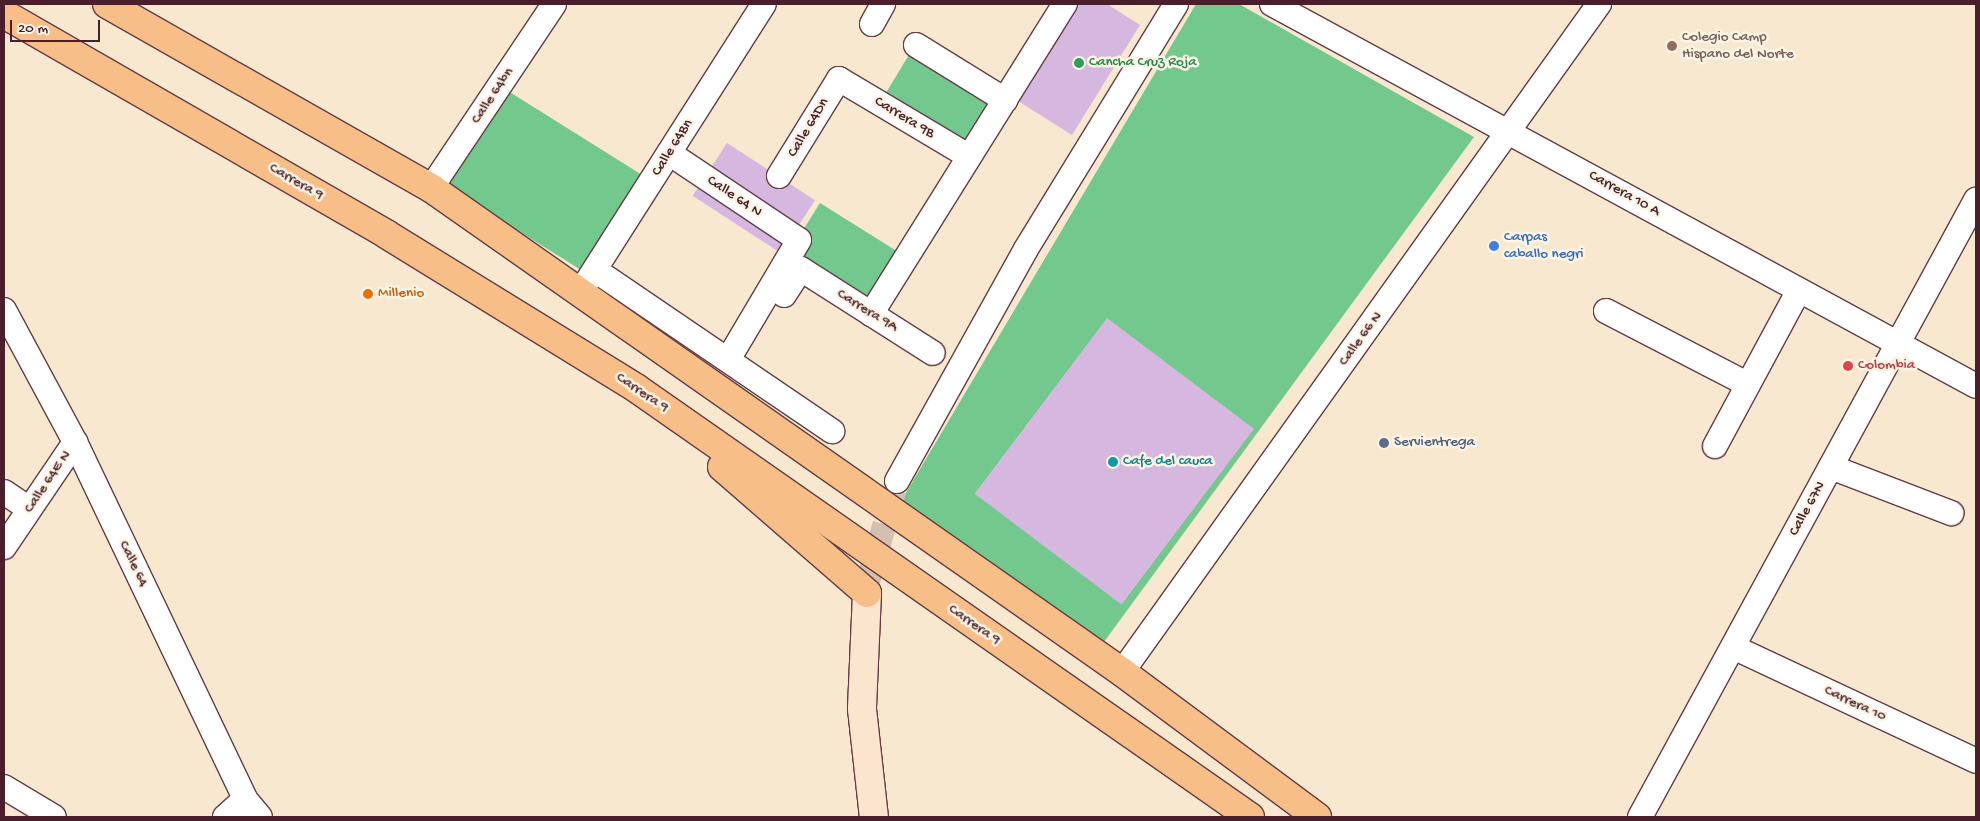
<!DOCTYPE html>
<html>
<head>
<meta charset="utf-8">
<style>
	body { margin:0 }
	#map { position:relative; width:1980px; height:821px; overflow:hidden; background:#f8e8d0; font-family:"Gochi Hand",sans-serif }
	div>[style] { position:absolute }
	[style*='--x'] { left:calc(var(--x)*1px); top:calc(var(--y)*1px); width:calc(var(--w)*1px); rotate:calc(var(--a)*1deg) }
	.green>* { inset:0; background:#73c88d; transform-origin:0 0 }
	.building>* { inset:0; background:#d5b7e0; transform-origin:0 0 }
	.street-tunnel>* { height:24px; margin-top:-12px; transform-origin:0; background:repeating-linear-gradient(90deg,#d5c0af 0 24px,transparent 0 36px) }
	.roads { filter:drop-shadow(1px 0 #643d44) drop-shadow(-1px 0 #643d44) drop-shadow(0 1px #643d44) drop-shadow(0 -1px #643d44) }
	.street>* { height:24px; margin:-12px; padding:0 12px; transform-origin:12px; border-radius:12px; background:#fff }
	.secondary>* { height:28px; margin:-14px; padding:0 14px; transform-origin:14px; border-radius:14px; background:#fce5cf }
	.primary>* { height:28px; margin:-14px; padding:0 14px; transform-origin:14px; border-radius:14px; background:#f7be88 }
	.dots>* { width:14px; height:14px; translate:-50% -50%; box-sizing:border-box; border:2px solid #fcf5e5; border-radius:50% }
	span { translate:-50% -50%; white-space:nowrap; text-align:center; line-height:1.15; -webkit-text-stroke:5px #fcf5e5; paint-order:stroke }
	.education-label { font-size:15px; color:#785e54 }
	.left { translate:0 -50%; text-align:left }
	.leisure-label { font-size:15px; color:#27864d }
	.street-label { font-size:15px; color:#4a1f2b }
	.shop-label { font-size:15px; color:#366cbe }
	.food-label { font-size:15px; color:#c56008 }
	.health-label { font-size:15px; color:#be3a42 }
	.service-label { font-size:15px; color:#4e5e75 }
	.culture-label { font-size:15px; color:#0d838f }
	.frame { position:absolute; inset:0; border:5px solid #4a1f2b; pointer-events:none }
	.scale { position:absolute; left:10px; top:20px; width:90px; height:22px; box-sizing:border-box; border:2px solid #4a1f2b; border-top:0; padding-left:6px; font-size:15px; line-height:18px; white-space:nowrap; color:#4a1f2b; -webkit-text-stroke:4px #fcf5e5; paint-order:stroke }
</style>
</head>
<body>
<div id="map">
	<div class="green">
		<div style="clip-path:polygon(1196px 4px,1239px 4px,1474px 137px,1101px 646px,901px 501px)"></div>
		<div style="left:913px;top:48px;width:103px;height:61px;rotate:31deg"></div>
		<div style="left:503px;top:88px;width:166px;height:113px;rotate:32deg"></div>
		<div style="left:820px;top:203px;width:97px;height:62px;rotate:32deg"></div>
	</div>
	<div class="building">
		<div style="clip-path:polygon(1079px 4px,1107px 4px,1140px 25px,1072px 135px,1018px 101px)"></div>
		<div style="left:727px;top:143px;width:105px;height:63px;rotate:33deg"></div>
		<div style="left:1107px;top:318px;width:184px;height:220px;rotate:37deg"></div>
	</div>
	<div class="street-tunnel">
		<div style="--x:868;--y:582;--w:105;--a:-74"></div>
	</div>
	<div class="roads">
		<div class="street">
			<div style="--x:1272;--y:4;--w:801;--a:28.48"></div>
			<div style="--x:872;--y:24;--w:23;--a:-61"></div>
			<div style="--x:916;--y:45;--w:105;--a:31.7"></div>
			<div style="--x:669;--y:153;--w:156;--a:33.8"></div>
			<div style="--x:799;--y:240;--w:137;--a:120.7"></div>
			<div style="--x:779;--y:176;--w:114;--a:-58.3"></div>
			<div style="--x:839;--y:79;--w:150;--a:30.8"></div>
			<div style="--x:431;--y:188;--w:221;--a:-56.2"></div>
			<div style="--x:595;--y:270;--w:287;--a:34.2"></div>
			<div style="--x:581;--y:291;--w:340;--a:-57.5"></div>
			<div style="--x:784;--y:295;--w:31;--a:-57"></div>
			<div style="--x:801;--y:269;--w:156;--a:32.5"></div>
			<div style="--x:4;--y:310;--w:150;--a:61.7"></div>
			<div style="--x:75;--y:442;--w:395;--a:64.5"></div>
			<div style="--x:245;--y:799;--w:23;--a:50"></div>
			<div style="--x:1606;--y:311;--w:159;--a:27.4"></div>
			<div style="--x:871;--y:314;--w:366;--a:-58"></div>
			<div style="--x:1715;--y:446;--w:177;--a:-61.7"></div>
			<div style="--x:1831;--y:467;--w:129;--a:21"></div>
			<div style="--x:897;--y:481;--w:265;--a:-60.9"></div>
			<div style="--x:1026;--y:249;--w:287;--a:-58.5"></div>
			<div style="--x:4;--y:492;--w:30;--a:34"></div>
			<div style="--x:4;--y:547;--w:127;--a:-55.9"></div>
			<div style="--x:1733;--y:647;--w:268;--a:25.1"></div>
			<div style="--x:1122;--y:672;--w:821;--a:-54.47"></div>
			<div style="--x:4;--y:787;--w:58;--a:31"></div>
			<div style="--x:225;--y:817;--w:27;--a:-42"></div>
			<div style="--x:1640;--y:817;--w:703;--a:-61.43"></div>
		</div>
		<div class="secondary">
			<div style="--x:867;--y:593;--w:116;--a:92.5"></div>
			<div style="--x:862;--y:709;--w:109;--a:83.7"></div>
		</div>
		<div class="primary">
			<div style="--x:107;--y:4;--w:373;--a:29.6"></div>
			<div style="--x:431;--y:188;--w:844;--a:35.01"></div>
			<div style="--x:1122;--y:672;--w:243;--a:36.6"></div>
			<div style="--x:4;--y:14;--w:441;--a:29.9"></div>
			<div style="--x:386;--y:234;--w:294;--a:31.6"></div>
			<div style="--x:636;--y:388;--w:749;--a:34.94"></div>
			<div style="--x:722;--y:467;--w:192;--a:41"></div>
		</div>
	</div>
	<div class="dots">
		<div style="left:1672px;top:46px;background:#8d6e63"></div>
		<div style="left:1079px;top:63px;background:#2e9e5b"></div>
		<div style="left:1494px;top:246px;background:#3f7fe0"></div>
		<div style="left:368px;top:294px;background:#e8710a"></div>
		<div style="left:1848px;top:366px;background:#e0444e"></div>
		<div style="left:1384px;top:443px;background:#5c6f8a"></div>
		<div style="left:1113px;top:462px;background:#0f9aa8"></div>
	</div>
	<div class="education-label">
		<span class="left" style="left:1682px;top:46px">Colegio Camp<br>Hispano del Norte</span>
	</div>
	<div class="leisure-label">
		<span class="left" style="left:1089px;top:63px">Cancha Cruz Roja</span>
	</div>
	<div class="street-label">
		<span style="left:493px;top:96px;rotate:-56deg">Calle 64bn</span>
		<span style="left:904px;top:118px;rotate:31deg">Carrera 9B</span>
		<span style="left:809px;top:128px;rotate:-59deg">Calle 64Dn</span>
		<span style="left:673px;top:148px;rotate:-58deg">Calle 64Bn</span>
		<span style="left:296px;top:182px;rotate:30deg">Carrera 9</span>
		<span style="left:1624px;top:194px;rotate:29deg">Carrera 10 A</span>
		<span style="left:734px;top:197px;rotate:34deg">Calle 64 N</span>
		<span style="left:867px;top:311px;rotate:32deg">Carrera 9A</span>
		<span style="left:1361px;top:339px;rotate:-54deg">Calle 66 N</span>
		<span style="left:642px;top:393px;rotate:34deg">Carrera 9</span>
		<span style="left:48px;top:482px;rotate:-56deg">Calle 64E N</span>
		<span style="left:1808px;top:509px;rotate:-61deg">Calle 67N</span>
		<span style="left:133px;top:564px;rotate:64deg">Calle 64</span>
		<span style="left:974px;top:625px;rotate:35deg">Carrera 9</span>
		<span style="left:1855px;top:704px;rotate:25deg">Carrera 10</span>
	</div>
	<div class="shop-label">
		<span class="left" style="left:1504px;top:246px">Carpas<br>caballo negri</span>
	</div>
	<div class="food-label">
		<span class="left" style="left:378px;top:294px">Millenio</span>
	</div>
	<div class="health-label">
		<span class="left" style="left:1858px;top:366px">Colombia</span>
	</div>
	<div class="service-label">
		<span class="left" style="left:1394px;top:443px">Servientrega</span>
	</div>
	<div class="culture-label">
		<span class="left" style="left:1123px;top:462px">Cafe del cauca</span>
	</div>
	<div class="frame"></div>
	<div class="scale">20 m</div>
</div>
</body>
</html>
